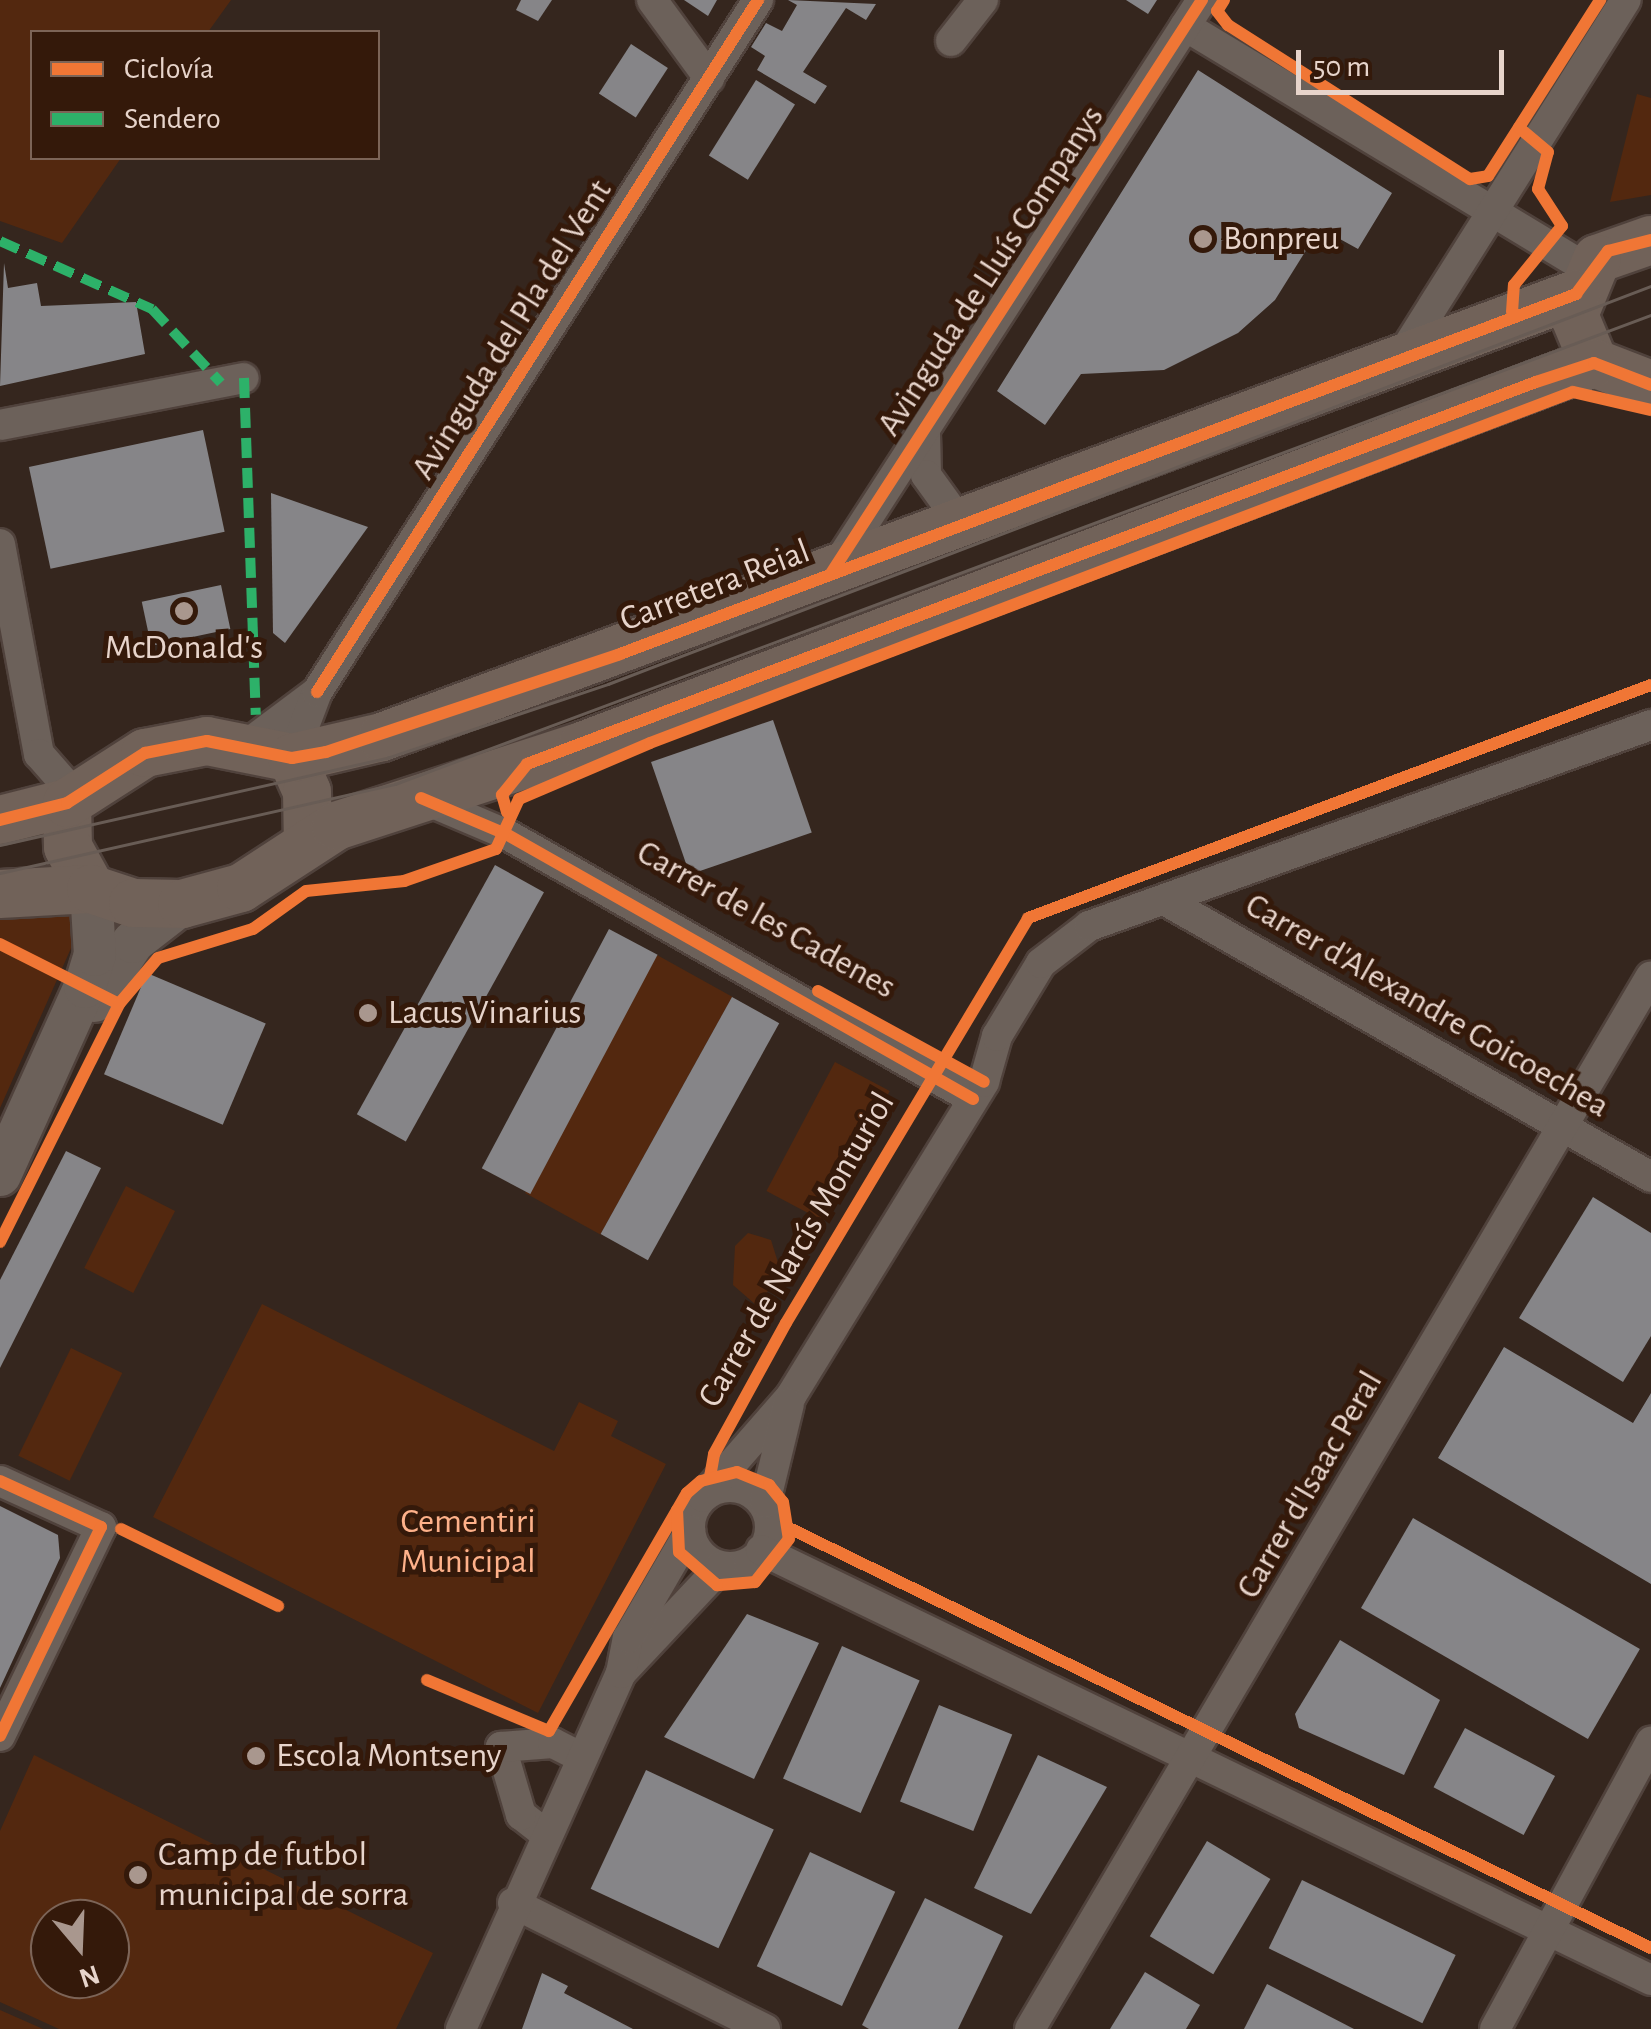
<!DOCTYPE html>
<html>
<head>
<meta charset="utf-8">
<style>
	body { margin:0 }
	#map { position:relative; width:1651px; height:2029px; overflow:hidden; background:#35261e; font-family:"Alegreya Sans",sans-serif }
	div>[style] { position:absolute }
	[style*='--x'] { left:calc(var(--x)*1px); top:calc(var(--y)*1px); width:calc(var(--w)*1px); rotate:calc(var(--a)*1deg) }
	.green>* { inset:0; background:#53280f; transform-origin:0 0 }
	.building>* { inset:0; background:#868588; transform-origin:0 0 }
	.roads { filter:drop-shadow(2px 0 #50423c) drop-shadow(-2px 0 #50423c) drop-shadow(0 2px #50423c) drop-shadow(0 -2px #50423c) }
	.street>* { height:30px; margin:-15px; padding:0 15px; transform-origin:15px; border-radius:15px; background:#6c615a }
	.street>.ring { margin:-15px; padding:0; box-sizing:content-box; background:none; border:30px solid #6c615a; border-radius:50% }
	.secondary>* { height:42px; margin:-21px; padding:0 21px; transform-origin:21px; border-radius:21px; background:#6c615a }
	.primary>* { height:48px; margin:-24px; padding:0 24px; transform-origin:24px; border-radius:24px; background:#716259 }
	.tram>* { height:2.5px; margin:-1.25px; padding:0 1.25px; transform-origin:1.25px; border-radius:1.25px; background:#685c55 }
	.quiet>* { height:10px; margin-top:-5px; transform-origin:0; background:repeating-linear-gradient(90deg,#2db169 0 20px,transparent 0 30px) }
	.cycleway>* { height:12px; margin:-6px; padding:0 6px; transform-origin:6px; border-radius:6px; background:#f07635 }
	.dots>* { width:28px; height:28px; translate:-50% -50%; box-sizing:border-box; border:5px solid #34190a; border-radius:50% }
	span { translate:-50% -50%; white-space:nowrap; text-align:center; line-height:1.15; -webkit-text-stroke:10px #34190a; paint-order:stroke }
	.poi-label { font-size:35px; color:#e7d4cb }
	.left { translate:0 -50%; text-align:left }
	.street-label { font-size:35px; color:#e7d4cb }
	.park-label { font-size:35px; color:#feb18a }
	.legend { position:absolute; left:30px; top:30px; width:350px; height:130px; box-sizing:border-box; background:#34190a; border:2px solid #7c6457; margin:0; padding:12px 18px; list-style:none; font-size:30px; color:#e7d4cb }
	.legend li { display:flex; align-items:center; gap:20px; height:50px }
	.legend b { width:50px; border:2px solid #7c6457 }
	.north { position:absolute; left:30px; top:1899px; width:100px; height:100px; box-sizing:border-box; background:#34190a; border:2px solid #7c6457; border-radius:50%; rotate:161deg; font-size:28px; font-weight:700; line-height:40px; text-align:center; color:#e7d4cb }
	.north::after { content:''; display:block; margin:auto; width:35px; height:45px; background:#a9978e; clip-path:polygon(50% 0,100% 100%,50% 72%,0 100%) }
	.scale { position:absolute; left:1296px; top:50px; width:208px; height:45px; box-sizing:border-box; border:5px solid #e7d4cb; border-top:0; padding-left:12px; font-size:30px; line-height:35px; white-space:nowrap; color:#e7d4cb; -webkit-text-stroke:8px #34190a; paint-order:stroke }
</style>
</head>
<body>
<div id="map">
	<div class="green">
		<div style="clip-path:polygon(0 0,231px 0,208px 32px,32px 32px,32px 158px,121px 158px,62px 243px,0 221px)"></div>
		<div style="clip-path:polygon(1637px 94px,1651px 98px,1651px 195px,1610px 202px)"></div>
		<div style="clip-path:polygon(0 910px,76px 913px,76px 937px,0 1108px)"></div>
		<div style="left:657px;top:955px;width:86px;height:272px;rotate:29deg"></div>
		<div style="left:835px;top:1062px;width:62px;height:146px;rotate:28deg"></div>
		<div style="left:126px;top:1186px;width:55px;height:92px;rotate:27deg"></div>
		<div style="clip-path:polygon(748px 1233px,771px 1240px,782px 1275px,756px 1305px,733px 1285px,735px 1246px)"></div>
		<div style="clip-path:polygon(262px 1304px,554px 1451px,579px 1402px,618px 1421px,611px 1436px,666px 1464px,538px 1713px,153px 1517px)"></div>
		<div style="left:71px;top:1348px;width:57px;height:120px;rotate:26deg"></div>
		<div style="clip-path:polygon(evenodd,34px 1755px,433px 1953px,396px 2029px,59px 2029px,0 2002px,0 1831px,34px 1755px,50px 1919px,110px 1919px,110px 1979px,50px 1979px,50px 1919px)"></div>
		<div style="clip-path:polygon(0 2010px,43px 2029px,0 2029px)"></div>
	</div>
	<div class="building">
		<div style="clip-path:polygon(521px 0,552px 0,538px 21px,516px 10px)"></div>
		<div style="clip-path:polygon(684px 0,717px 0,708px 16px)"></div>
		<div style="clip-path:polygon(788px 0,876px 4px,866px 20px,846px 8px,803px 72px,827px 86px,815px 104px,757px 70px,765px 56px,751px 47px,766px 23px,782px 31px,797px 5px)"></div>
		<div style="clip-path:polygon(1126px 0,1157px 0,1148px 14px)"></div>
		<div style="left:631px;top:44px;width:44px;height:59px;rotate:33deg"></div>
		<div style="clip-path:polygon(1198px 70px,1392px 193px,1358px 249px,1320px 228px,1275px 300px,1238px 333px,1164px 370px,1081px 374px,1045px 425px,997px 391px)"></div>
		<div style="left:756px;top:80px;width:46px;height:89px;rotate:32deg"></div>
		<div style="clip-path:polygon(4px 263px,8px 288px,37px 283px,41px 306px,136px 302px,145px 354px,0 386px)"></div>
		<div style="left:203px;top:430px;width:104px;height:178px;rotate:78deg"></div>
		<div style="clip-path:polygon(271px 493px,368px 527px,285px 643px,273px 633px)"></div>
		<div style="left:221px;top:585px;width:45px;height:81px;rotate:78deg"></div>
		<div style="left:773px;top:720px;width:119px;height:129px;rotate:71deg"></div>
		<div style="left:495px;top:865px;width:56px;height:285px;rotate:29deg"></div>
		<div style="left:609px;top:929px;width:55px;height:271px;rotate:28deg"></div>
		<div style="left:147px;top:973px;width:129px;height:110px;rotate:23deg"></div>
		<div style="left:732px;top:997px;width:54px;height:271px;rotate:29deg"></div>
		<div style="clip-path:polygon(66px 1151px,101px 1168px,0 1368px,0 1280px)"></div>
		<div style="clip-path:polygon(1593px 1197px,1651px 1233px,1651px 1336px,1623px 1382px,1519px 1318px)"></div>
		<div style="clip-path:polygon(1504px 1347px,1633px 1423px,1651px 1393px,1651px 1584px,1438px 1458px)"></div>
		<div style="clip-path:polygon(0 1506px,58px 1535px,60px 1558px,0 1688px)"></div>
		<div style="left:1413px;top:1518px;width:262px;height:104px;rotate:30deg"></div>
		<div style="clip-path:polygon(747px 1614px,819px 1643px,754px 1779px,664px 1737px)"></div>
		<div style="clip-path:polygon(1340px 1640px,1440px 1700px,1404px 1775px,1299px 1728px,1295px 1714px)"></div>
		<div style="left:842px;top:1646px;width:85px;height:145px;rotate:24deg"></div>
		<div style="left:939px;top:1705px;width:79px;height:104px;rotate:22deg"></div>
		<div style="left:1465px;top:1728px;width:102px;height:67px;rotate:28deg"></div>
		<div style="clip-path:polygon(1038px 1755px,1107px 1787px,1031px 1914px,974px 1888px)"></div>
		<div style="left:646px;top:1770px;width:141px;height:131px;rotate:25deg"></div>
		<div style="left:1207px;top:1841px;width:74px;height:111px;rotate:31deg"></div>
		<div style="left:810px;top:1852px;width:94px;height:126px;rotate:25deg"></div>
		<div style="left:1302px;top:1880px;width:171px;height:76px;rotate:26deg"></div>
		<div style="clip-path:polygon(925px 1898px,1003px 1936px,958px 2029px,869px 2029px,862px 2025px)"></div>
		<div style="clip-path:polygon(1145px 1972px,1200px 2005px,1186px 2029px,1110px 2029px)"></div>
		<div style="clip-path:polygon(542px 1973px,568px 1986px,564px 1993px,633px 2029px,522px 2029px)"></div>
		<div style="clip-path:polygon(1267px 1984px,1354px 2029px,1244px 2029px)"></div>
	</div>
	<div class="roads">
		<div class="street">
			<div style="--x:652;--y:0;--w:97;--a:53.8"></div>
			<div style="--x:1185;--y:26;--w:471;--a:31.1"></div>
			<div style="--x:951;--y:41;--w:52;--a:-52"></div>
			<div style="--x:1404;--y:352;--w:416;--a:-57.8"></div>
			<div style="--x:0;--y:425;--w:248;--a:-10.9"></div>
			<div style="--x:925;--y:433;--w:42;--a:88.6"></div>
			<div style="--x:926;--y:475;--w:62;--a:54.2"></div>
			<div style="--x:0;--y:544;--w:214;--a:79.5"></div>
			<div style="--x:39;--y:754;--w:55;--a:48.7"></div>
			<div style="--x:835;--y:568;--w:676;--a:-57.13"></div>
			<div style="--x:249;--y:743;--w:85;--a:-36.9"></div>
			<div style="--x:292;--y:758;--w:71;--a:-69.3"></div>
			<div style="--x:317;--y:692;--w:821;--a:-57.49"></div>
			<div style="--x:421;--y:798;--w:92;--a:23"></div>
			<div style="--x:506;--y:834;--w:537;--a:29.57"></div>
			<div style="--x:1166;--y:901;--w:558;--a:29.64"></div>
			<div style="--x:0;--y:1481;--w:111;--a:24.5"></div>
			<div style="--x:101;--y:1527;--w:232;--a:115.8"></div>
			<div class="ring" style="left:690px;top:1487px;width:50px;height:50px"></div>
			<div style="--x:703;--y:1497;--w:134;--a:-48.9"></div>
			<div style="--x:791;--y:1396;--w:369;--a:-58.4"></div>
			<div style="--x:984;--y:1082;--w:48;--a:-74.2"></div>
			<div style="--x:997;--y:1036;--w:85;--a:-58.9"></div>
			<div style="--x:1041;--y:963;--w:61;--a:-37.6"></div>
			<div style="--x:1089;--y:926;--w:597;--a:-19.68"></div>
			<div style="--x:765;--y:1503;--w:102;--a:-76.4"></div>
			<div style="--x:761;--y:1550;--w:988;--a:25.79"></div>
			<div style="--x:621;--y:1673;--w:146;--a:-46.7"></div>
			<div style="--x:543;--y:1832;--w:28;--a:-142"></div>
			<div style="--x:521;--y:1815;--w:71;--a:-106.4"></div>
			<div style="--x:501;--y:1747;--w:52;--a:-4.4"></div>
			<div style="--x:553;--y:1743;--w:27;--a:27"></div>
			<div style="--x:513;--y:1903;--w:282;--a:26.6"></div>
			<div style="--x:461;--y:2029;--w:390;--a:-65.8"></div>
			<div style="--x:621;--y:1673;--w:36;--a:-79"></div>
			<div style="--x:628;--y:1638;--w:124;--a:-59.9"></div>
			<div style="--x:1030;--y:2029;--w:1222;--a:-59.47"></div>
			<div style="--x:1495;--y:2029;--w:327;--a:-61.5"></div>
		</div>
		<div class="secondary">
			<div style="--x:94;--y:1001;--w:71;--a:-56.5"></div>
			<div style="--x:133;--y:942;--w:62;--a:-37.8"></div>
			<div style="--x:0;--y:1175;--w:206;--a:-65.7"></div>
			<div style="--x:85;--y:987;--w:34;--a:-73"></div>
			<div style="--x:95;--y:955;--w:66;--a:-93.5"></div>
		</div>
		<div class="primary">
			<div style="--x:1651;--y:240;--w:57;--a:160.6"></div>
			<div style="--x:1597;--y:259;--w:61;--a:112.3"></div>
			<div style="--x:1574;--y:315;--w:52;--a:67.4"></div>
			<div style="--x:1594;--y:363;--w:61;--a:21.1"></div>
			<div style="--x:292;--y:758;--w:37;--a:66"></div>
			<div style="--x:307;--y:792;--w:51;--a:88.9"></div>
			<div style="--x:67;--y:803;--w:44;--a:88.7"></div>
			<div style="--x:68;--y:847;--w:48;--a:61.3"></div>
			<div style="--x:0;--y:820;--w:69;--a:-14.2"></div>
			<div style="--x:67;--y:803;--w:93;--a:-32.7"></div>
			<div style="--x:145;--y:753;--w:63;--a:-11"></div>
			<div style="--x:207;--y:741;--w:87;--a:11.3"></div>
			<div style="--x:292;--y:758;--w:92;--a:-13.1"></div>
			<div style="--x:382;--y:737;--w:1274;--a:-20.36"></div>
			<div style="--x:0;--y:894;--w:91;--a:-3.1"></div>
			<div style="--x:91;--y:889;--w:44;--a:18.4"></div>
			<div style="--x:133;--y:903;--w:49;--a:1.2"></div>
			<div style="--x:182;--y:904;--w:61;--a:-15.2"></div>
			<div style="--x:241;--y:888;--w:113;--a:-33.1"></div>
			<div style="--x:336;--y:826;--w:259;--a:-18"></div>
			<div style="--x:582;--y:746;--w:1082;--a:-20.73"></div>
		</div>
	</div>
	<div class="tram">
		<div style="--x:0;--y:845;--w:397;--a:-12.7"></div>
		<div style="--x:387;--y:758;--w:233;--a:-18.5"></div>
		<div style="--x:608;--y:684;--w:1116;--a:-20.89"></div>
		<div style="--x:0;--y:873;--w:405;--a:-12.7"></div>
		<div style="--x:395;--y:784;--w:1341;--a:-20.48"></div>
	</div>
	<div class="quiet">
		<div style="--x:0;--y:241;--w:167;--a:24.1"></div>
		<div style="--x:152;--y:309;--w:101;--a:47"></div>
		<div style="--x:244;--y:378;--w:337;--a:88"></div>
	</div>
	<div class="cycleway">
		<div style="--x:1224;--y:0;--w:13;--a:122"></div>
		<div style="--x:1217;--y:11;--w:18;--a:52"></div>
		<div style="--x:1228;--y:25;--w:287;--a:32.5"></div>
		<div style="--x:1470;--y:179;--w:18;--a:-9"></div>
		<div style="--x:1488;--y:176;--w:209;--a:-57.5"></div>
		<div style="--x:1512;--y:312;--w:27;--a:-86"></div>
		<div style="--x:1514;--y:285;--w:76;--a:-50.9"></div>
		<div style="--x:1562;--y:226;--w:44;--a:-123"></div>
		<div style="--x:1538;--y:189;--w:38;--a:-75"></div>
		<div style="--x:1548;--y:152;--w:38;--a:-140"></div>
		<div style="--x:830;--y:575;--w:685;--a:-57.1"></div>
		<div style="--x:317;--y:692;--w:821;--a:-57.49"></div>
		<div style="--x:421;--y:798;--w:92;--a:23"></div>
		<div style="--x:506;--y:834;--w:537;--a:29.57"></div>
		<div style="--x:507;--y:812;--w:18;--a:-106"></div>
		<div style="--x:502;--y:795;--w:40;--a:-51"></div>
		<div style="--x:527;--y:764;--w:1079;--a:-20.74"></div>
		<div style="--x:1536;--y:382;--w:61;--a:-18.1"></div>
		<div style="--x:1594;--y:363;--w:61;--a:21.1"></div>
		<div style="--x:0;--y:820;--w:69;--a:-14.2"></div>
		<div style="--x:67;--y:803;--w:93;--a:-32.7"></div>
		<div style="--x:145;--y:753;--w:63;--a:-11"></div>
		<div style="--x:207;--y:741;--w:87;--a:11.3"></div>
		<div style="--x:292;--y:758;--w:35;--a:-10"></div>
		<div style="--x:326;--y:752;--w:310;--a:-18.4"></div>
		<div style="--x:620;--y:654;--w:1022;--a:-20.63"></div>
		<div style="--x:1576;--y:294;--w:54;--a:-53.3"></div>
		<div style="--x:1608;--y:251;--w:44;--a:-14.3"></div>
		<div style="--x:0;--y:944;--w:133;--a:26.8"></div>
		<div style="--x:119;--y:1004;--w:60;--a:-49.7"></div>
		<div style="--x:158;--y:958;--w:99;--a:-17"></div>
		<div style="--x:253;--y:929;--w:65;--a:-35.6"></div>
		<div style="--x:306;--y:891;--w:99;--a:-5.8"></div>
		<div style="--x:404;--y:881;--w:97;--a:-19.2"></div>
		<div style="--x:496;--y:849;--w:55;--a:-65.3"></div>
		<div style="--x:519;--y:799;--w:142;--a:-23.1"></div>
		<div style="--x:650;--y:743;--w:987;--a:-20.82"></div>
		<div style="--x:1573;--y:392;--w:80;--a:13"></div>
		<div style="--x:818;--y:991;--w:189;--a:28.7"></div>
		<div style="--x:0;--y:1242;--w:266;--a:-63.4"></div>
		<div style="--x:710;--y:1477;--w:23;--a:-80"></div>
		<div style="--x:714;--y:1454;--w:149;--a:-61.2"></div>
		<div style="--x:786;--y:1323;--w:472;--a:-59.1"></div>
		<div style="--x:1028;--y:918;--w:665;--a:-20.51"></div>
		<div style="--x:0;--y:1481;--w:111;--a:24.5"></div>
		<div style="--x:101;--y:1527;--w:232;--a:115.8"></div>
		<div style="--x:789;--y:1528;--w:959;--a:25.98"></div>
		<div style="--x:121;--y:1529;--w:175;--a:26.1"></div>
		<div style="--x:427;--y:1680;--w:132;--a:22.7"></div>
		<div style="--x:549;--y:1731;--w:275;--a:-59.9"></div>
		<div style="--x:687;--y:1493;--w:18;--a:-41"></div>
		<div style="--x:701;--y:1481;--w:37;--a:-14"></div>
		<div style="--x:737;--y:1472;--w:35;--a:22"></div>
		<div style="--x:769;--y:1485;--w:22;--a:51"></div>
		<div style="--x:783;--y:1502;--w:37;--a:81"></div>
		<div style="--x:789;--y:1539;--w:55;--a:128.3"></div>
		<div style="--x:755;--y:1582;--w:38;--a:175"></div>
		<div style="--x:717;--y:1585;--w:50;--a:-139"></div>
		<div style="--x:679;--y:1552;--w:42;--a:-92.7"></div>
	</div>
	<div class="dots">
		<div style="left:1203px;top:239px;background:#a9978e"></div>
		<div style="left:184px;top:611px;background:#a9978e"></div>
		<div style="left:368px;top:1013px;background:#a9978e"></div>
		<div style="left:256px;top:1756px;background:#a9978e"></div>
		<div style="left:138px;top:1875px;background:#a9978e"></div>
	</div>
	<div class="poi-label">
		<span class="left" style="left:1223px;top:239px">Bonpreu</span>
		<span style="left:184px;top:648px">McDonald's</span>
		<span class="left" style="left:388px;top:1013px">Lacus Vinarius</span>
		<span class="left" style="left:276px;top:1756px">Escola Montseny</span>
		<span class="left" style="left:158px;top:1875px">Camp de futbol<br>municipal de sorra</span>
	</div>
	<div class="street-label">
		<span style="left:991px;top:271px;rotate:-57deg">Avinguda de Lluís Companys</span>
		<span style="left:512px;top:330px;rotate:-58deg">Avinguda del Pla del Vent</span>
		<span style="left:715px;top:586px;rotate:-21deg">Carretera Reial</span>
		<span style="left:766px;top:920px;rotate:29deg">Carrer de les Cadenes</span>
		<span style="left:1427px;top:1006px;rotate:30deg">Carrer d'Alexandre Goicoechea</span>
		<span style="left:797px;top:1250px;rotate:-60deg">Carrer de Narcís Monturiol</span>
		<span style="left:1310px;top:1485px;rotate:-60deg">Carrer d'Isaac Peral</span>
	</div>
	<div class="park-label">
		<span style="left:468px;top:1542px">Cementiri<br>Municipal</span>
	</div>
	<ul class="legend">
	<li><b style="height:12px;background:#f07635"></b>Ciclovía</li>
	<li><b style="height:12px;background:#2db169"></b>Sendero</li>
	</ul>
	<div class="north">N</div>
	<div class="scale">50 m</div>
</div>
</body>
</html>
